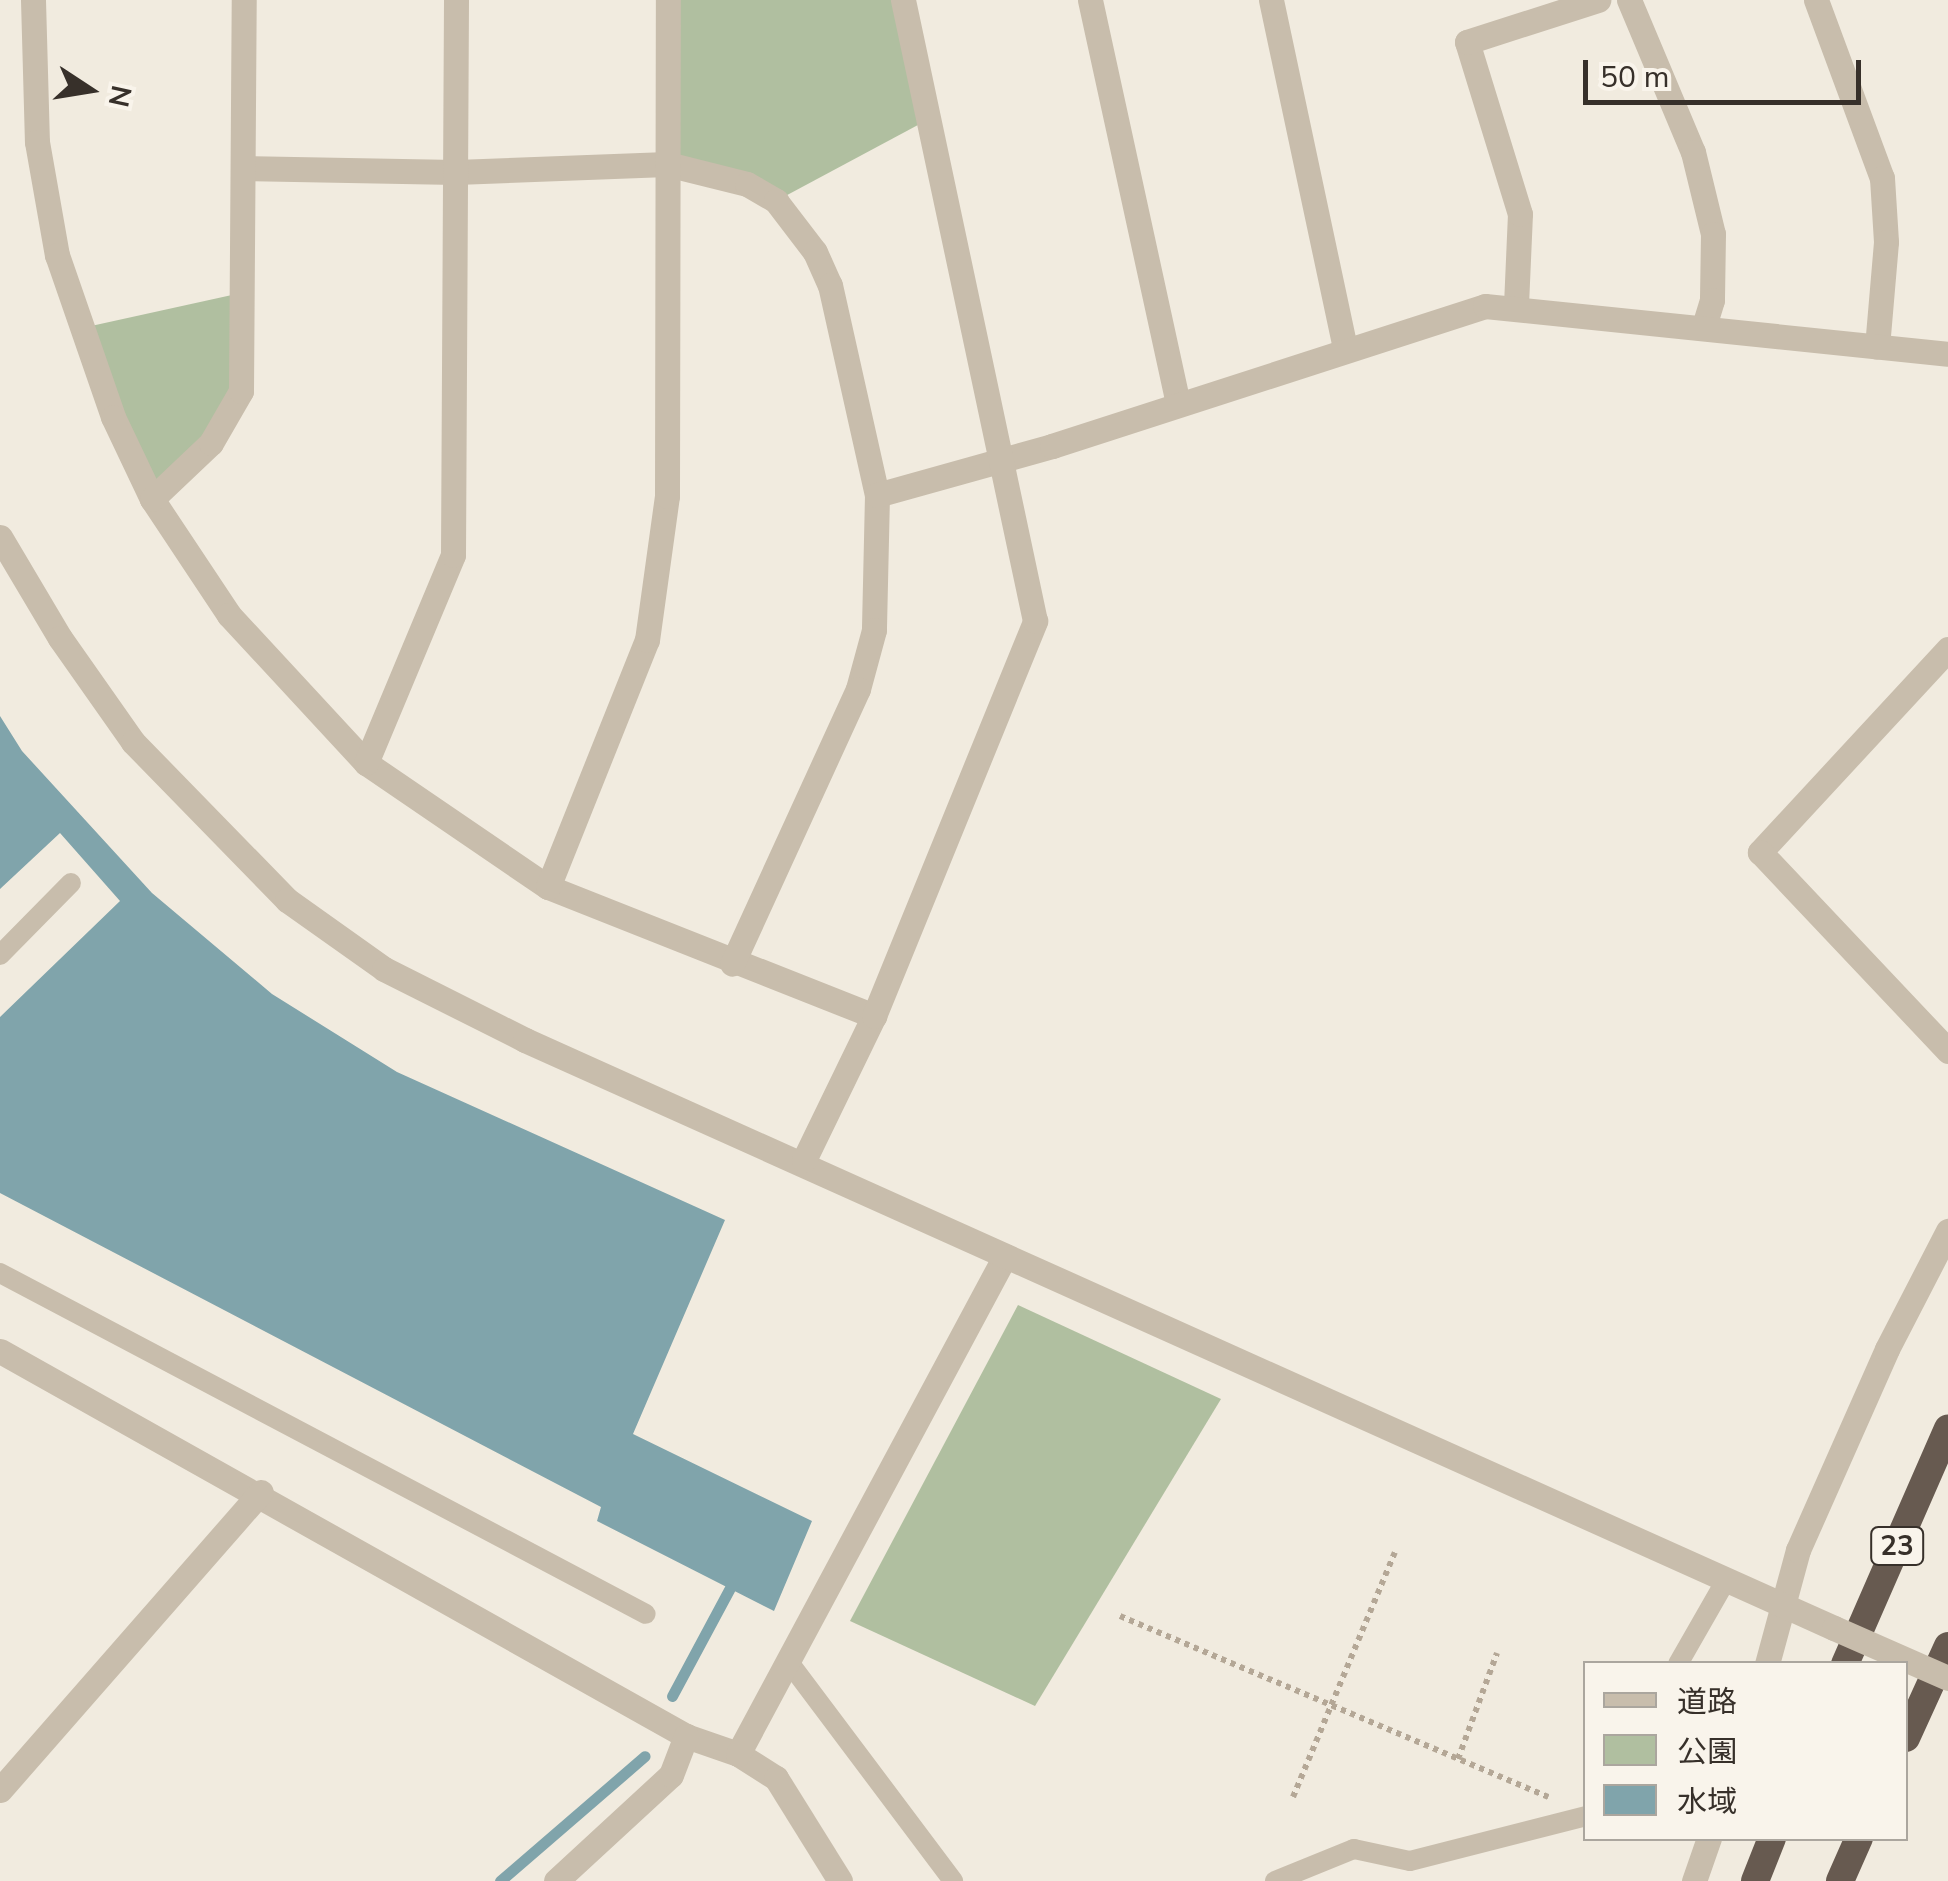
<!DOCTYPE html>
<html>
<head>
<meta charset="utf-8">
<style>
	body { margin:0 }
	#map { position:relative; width:1948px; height:1881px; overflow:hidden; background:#f1ebdf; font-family:"Nunito Sans","Noto Sans JP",sans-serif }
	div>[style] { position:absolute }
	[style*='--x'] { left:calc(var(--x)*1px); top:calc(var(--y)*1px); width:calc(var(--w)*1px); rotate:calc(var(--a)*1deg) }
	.green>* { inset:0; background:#b0bfa0 }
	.water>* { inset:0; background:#80a4ab }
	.stream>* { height:11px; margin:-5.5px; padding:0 5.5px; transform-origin:5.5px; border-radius:5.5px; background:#80a4ab }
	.path>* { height:6px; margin-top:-3px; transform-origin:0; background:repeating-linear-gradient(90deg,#b4a796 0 5px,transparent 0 10px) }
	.service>* { height:20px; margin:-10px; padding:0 10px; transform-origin:10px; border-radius:10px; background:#c8bdac }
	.minor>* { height:25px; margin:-12.5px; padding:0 12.5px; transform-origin:12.5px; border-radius:12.5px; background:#c8bdac }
	.tertiary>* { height:25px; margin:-12.5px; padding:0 12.5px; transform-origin:12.5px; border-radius:12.5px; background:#c8bdac }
	.trunk>* { height:28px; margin:-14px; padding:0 14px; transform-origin:14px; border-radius:14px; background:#675a50 }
	.tertiary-bridge>* { height:25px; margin:-12.5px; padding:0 12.5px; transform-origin:12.5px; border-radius:12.5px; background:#c8bdac }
	span { translate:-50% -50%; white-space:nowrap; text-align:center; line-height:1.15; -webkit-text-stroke:8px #f9f4eb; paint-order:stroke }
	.shield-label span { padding:2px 8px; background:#f9f4eb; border:2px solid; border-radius:8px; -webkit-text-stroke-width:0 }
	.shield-label { font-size:28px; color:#37302a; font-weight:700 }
	.legend { position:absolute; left:1583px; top:1661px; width:325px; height:180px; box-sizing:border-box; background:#f9f4eb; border:2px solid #aba69e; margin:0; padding:12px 18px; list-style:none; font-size:30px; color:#37302a }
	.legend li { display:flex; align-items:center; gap:20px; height:50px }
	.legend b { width:50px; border:2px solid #aba69e }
	.north { position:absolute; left:40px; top:40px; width:100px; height:100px; -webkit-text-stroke:8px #f9f4eb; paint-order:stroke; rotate:102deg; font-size:28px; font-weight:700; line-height:40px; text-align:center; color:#37302a }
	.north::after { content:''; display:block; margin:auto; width:35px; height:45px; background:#37302a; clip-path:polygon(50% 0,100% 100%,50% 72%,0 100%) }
	.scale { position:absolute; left:1583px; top:60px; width:278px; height:45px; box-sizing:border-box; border:5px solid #37302a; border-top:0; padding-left:12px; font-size:30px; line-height:35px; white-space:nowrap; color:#37302a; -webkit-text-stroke:8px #f9f4eb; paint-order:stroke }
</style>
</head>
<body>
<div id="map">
	<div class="green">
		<div style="clip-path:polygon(668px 0,903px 0,931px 118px,776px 201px,667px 164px)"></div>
		<div style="clip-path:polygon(241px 293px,241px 391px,152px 499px,82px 328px)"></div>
		<div style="clip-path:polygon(1018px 1305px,1221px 1399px,1035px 1706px,850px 1621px)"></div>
	</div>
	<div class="water">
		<div style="clip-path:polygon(0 716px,22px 751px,152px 893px,272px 994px,397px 1072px,725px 1220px,633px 1434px,812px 1521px,774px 1611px,597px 1521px,601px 1507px,0 1193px,0 1017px,120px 901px,60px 833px,0 889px)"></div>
	</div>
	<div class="stream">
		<div style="--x:672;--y:1696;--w:123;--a:-61.8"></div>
		<div style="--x:500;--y:1881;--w:191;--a:-40.8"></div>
	</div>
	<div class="path">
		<div style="--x:1120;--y:1616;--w:465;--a:22.9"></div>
		<div style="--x:1458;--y:1759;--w:113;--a:-69.8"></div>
		<div style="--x:1293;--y:1797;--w:265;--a:-67.4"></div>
	</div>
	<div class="service">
		<div style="--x:0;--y:955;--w:101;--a:-45.4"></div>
		<div style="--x:0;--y:1273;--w:730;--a:27.83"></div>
		<div style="--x:788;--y:1661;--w:275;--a:53.1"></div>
		<div style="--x:1678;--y:1664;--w:95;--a:-60.2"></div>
		<div style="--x:1275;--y:1881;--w:85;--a:-22.1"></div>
		<div style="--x:1354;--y:1849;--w:57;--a:12.1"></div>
		<div style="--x:1410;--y:1861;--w:182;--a:-14.3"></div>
	</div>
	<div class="minor">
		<div style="--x:33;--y:0;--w:142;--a:88.4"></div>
		<div style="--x:37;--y:142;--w:115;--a:80"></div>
		<div style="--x:57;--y:255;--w:171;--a:70.9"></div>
		<div style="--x:113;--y:417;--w:91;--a:64.6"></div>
		<div style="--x:152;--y:499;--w:139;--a:56.4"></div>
		<div style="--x:229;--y:615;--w:202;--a:47.2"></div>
		<div style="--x:366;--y:763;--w:220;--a:34.3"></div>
		<div style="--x:548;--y:887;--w:351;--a:21.6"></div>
		<div style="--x:1090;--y:0;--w:412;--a:77.7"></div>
		<div style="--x:1271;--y:0;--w:356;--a:78"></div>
		<div style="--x:1629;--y:0;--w:165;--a:67.2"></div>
		<div style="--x:1693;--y:152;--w:84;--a:76.3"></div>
		<div style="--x:1713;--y:234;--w:66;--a:90.9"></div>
		<div style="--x:1712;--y:300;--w:28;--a:107"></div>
		<div style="--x:1816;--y:0;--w:190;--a:69.7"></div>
		<div style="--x:1882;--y:178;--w:64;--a:86.4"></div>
		<div style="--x:1886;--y:242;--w:105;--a:94.9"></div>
		<div style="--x:245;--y:168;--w:211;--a:1.1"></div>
		<div style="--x:456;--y:172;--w:211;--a:-2.2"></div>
		<div style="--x:667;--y:164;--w:82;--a:14"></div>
		<div style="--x:747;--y:184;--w:34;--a:30"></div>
		<div style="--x:776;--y:201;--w:64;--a:52.6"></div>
		<div style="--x:815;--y:252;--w:36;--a:66"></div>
		<div style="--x:830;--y:285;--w:215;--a:77.4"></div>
		<div style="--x:877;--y:495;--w:135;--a:91.3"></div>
		<div style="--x:874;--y:630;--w:61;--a:105.2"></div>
		<div style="--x:858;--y:689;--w:302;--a:114.6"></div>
		<div style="--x:1516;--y:305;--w:91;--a:-87.5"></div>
		<div style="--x:1520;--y:214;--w:180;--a:-107.1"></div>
		<div style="--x:1467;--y:42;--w:138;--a:-17.8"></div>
		<div style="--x:877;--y:495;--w:182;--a:-15.6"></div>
		<div style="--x:1052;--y:446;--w:455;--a:-17.9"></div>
		<div style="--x:1485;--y:306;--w:465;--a:5.9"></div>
		<div style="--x:152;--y:499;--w:81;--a:-43.5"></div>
		<div style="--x:211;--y:443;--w:60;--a:-60"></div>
		<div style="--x:241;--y:391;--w:391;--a:-89.6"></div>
		<div style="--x:1948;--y:649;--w:277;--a:132.8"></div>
		<div style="--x:1760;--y:852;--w:274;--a:46.6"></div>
		<div style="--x:366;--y:763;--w:225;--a:-67.3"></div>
		<div style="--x:453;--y:555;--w:555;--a:-89.69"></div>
		<div style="--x:548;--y:887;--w:266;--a:-68.2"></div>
		<div style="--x:647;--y:640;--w:145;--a:-82.1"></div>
		<div style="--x:667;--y:496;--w:496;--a:-89.9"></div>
		<div style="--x:0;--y:1351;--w:787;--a:29.3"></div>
		<div style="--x:686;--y:1736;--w:55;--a:19.1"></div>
		<div style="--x:738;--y:1754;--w:45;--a:32.3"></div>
		<div style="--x:776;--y:1778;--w:121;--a:58.1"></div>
		<div style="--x:1767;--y:1664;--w:118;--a:-74.8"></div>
		<div style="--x:1798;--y:1550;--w:220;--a:-66.1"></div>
		<div style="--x:1887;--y:1349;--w:133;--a:-62.7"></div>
		<div style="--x:738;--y:1754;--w:565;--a:-61.8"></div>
		<div style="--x:0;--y:1790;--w:396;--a:-48.8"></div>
		<div style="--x:556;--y:1881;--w:156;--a:-42.7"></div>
		<div style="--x:671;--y:1775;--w:42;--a:-69"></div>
		<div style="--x:1694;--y:1881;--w:46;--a:-70.8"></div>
	</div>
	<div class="tertiary">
		<div style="--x:0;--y:537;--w:117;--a:59.3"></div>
		<div style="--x:60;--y:638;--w:127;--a:54.9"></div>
		<div style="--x:133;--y:742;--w:221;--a:45.7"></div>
		<div style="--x:287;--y:900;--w:119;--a:35.4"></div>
		<div style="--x:384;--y:969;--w:158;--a:26.7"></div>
		<div style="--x:525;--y:1040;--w:1435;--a:24.19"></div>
		<div style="--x:804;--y:1160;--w:160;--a:-64.1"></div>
		<div style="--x:874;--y:1016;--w:427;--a:-67.8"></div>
		<div style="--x:1035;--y:621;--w:635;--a:-102"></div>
	</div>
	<div class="trunk">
		<div style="--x:1845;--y:1664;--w:257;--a:-66.4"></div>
		<div style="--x:1906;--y:1738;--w:101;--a:-65.5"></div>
		<div style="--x:1755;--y:1881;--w:46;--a:-68.4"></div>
		<div style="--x:1840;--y:1881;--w:47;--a:-66.2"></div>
	</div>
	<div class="tertiary-bridge">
		<div style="--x:1834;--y:1628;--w:124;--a:23.7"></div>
	</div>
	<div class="shield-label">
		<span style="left:1897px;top:1546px">23</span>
	</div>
	<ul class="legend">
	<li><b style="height:12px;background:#c8bdac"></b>道路</li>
	<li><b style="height:28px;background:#b0bfa0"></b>公園</li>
	<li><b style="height:28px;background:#80a4ab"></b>水域</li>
	</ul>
	<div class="north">N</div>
	<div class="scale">50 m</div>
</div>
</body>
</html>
